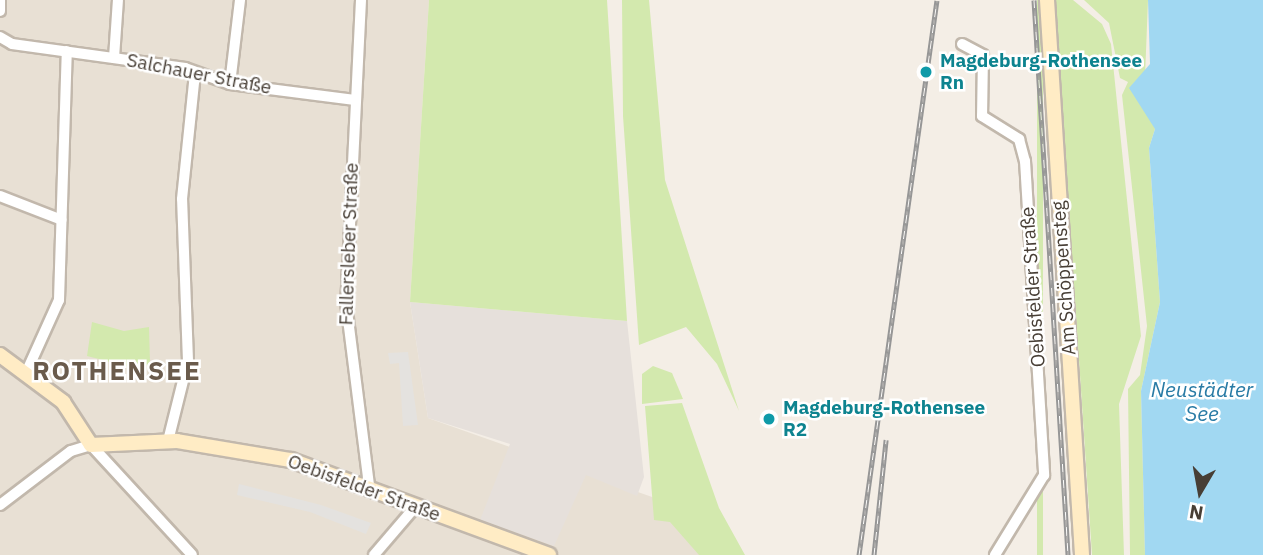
<!DOCTYPE html>
<html>
<head>
<meta charset="utf-8">
<style>
	body { margin:0 }
	#map { position:relative; width:1263px; height:555px; overflow:hidden; background:#f4eee6; font-family:"IBM Plex Sans",sans-serif }
	div>[style] { position:absolute }
	[style*='--x'] { left:calc(var(--x)*1px); top:calc(var(--y)*1px); width:calc(var(--w)*1px); rotate:calc(var(--a)*1deg) }
	.residential>* { inset:0; background:#e8e0d4 }
	.industrial>* { inset:0; background:#e6e0db }
	.green>* { inset:0; background:#d3e9ae; transform-origin:0 0 }
	.parking>* { inset:0; background:#e4e2df }
	.water>* { inset:0; background:#a1d8f2 }
	.roads { filter:drop-shadow(2px 0 #c2b8ac) drop-shadow(-2px 0 #c2b8ac) drop-shadow(0 2px #c2b8ac) drop-shadow(0 -2px #c2b8ac) }
	.street>* { height:10px; margin:-5px; padding:0 5px; transform-origin:5px; border-radius:5px; background:#fff }
	.secondary>* { height:14px; margin:-7px; padding:0 7px; transform-origin:7px; border-radius:7px; background:#ffecc5 }
	.rail>* { height:5px; margin-top:-2.5px; transform-origin:0; background:repeating-linear-gradient(90deg,#fff 0 8px,#969696 0 16px); box-sizing:border-box; border-block:2px solid #969696 }
	.dots>* { width:19px; height:19px; translate:-50% -50%; box-sizing:border-box; border:4px solid #fff; border-radius:50% }
	span { translate:-50% -50%; white-space:nowrap; text-align:center; line-height:1.15; -webkit-text-stroke:5px #fff; paint-order:stroke }
	.culture-label { font-size:19px; color:#0d838f; font-weight:700 }
	.left { translate:0 -50%; text-align:left }
	.street-label { font-size:19px; color:#473e35 }
	.water-label { font-size:21px; color:#297ba5; font-style:italic }
	.district-label { font-size:26px; color:#6a5b4c; font-weight:700; letter-spacing:2px }
	.north { position:absolute; left:1165px; top:457px; width:70px; height:70px; -webkit-text-stroke:5px #fff; paint-order:stroke; rotate:190deg; font-size:19px; font-weight:700; line-height:28px; text-align:center; color:#473e35 }
	.north::after { content:''; display:block; margin:auto; width:24px; height:32px; background:#473e35; clip-path:polygon(50% 0,100% 100%,50% 72%,0 100%) }
</style>
</head>
<body>
<div id="map">
	<div class="residential">
		<div style="clip-path:polygon(0 0,429px 0,410px 302px,428px 418px,723px 522px,734px 555px,0 555px)"></div>
	</div>
	<div class="industrial">
		<div style="clip-path:polygon(410px 302px,627px 321px,644px 477px,637px 496px,586px 475px,554px 546px,480px 520px,510px 444px,428px 418px)"></div>
	</div>
	<div class="green">
		<div style="clip-path:polygon(429px 0,607px 0,627px 321px,410px 302px)"></div>
		<div style="clip-path:polygon(622px 0,649px 0,665px 180px,739px 411px,717px 364px,686px 327px,639px 345px,623px 116px)"></div>
		<div style="left:1037px;top:0;width:6px;height:556px"></div>
		<div style="clip-path:polygon(1055px 0,1073px 0,1102px 24px,1111px 44px,1141px 336px,1119px 404px,1124px 555px,1092px 555px)"></div>
		<div style="clip-path:polygon(1084px 0,1148px 0,1145px 77px,1155px 129px,1149px 148px,1160px 302px,1141px 391px,1145px 555px,1130px 555px,1128px 389px,1140px 375px,1147px 326px,1122px 95px,1128px 82px,1120px 78px,1109px 23px)"></div>
		<div style="clip-path:polygon(92px 322px,124px 331px,149px 327px,150px 362px,142px 370px,87px 356px)"></div>
		<div style="clip-path:polygon(653px 366px,672px 373px,683px 399px,642px 404px,642px 374px)"></div>
		<div style="clip-path:polygon(682px 403px,719px 508px,745px 555px,699px 555px,670px 522px,654px 520px,645px 406px)"></div>
	</div>
	<div class="parking">
		<div style="clip-path:polygon(408px 352px,418px 425px,403px 426px,399px 363px,390px 364px,388px 353px)"></div>
		<div style="clip-path:polygon(239px 484px,321px 505px,371px 523px,366px 534px,310px 512px,237px 495px)"></div>
	</div>
	<div class="water">
		<div style="clip-path:polygon(1148px 0,1263px 0,1263px 555px,1145px 555px,1141px 391px,1160px 302px,1149px 148px,1155px 129px,1129px 88px,1150px 64px)"></div>
	</div>
	<div class="roads">
		<div class="street">
			<div style="--x:361;--y:0;--w:303;--a:92.8"></div>
			<div style="--x:346;--y:303;--w:184;--a:82.8"></div>
			<div style="--x:0;--y:11;--w:11;--a:-90"></div>
			<div style="--x:0;--y:37;--w:14;--a:30"></div>
			<div style="--x:12;--y:44;--w:175;--a:7.9"></div>
			<div style="--x:185;--y:68;--w:48;--a:19.6"></div>
			<div style="--x:230;--y:84;--w:126;--a:7.3"></div>
			<div style="--x:962;--y:44;--w:24;--a:28"></div>
			<div style="--x:983;--y:55;--w:61;--a:90.9"></div>
			<div style="--x:982;--y:116;--w:44;--a:31.9"></div>
			<div style="--x:1019;--y:139;--w:23;--a:75"></div>
			<div style="--x:1025;--y:161;--w:315;--a:86.5"></div>
			<div style="--x:1044;--y:475;--w:94;--a:121.5"></div>
			<div style="--x:114;--y:58;--w:58;--a:-86.1"></div>
			<div style="--x:230;--y:84;--w:85;--a:-83.2"></div>
			<div style="--x:0;--y:196;--w:66;--a:21.2"></div>
			<div style="--x:26;--y:373;--w:80;--a:-65.7"></div>
			<div style="--x:59;--y:300;--w:249;--a:-88.2"></div>
			<div style="--x:168;--y:441;--w:82;--a:-76"></div>
			<div style="--x:188;--y:361;--w:162;--a:-92.1"></div>
			<div style="--x:182;--y:199;--w:127;--a:-84.1"></div>
			<div style="--x:0;--y:505;--w:89;--a:-37.3"></div>
			<div style="--x:71;--y:451;--w:21;--a:-17"></div>
			<div style="--x:91;--y:445;--w:149;--a:47.4"></div>
			<div style="--x:374;--y:555;--w:65;--a:-49.4"></div>
		</div>
		<div class="secondary">
			<div style="--x:1047;--y:0;--w:556;--a:86.39"></div>
			<div style="--x:0;--y:355;--w:79;--a:36.7"></div>
			<div style="--x:63;--y:402;--w:51;--a:56.9"></div>
			<div style="--x:91;--y:445;--w:86;--a:-2.7"></div>
			<div style="--x:177;--y:441;--w:116;--a:9.5"></div>
			<div style="--x:291;--y:460;--w:275;--a:20.2"></div>
		</div>
	</div>
	<div class="rail">
		<div style="--x:1034;--y:0;--w:556;--a:86.49"></div>
		<div style="--x:859;--y:555;--w:560;--a:-82"></div>
		<div style="--x:874;--y:555;--w:116;--a:-84"></div>
	</div>
	<div class="dots">
		<div style="left:926px;top:72px;background:#0f9aa8"></div>
		<div style="left:769px;top:419px;background:#0f9aa8"></div>
	</div>
	<div class="culture-label">
		<span class="left" style="left:940px;top:72px">Magdeburg-Rothensee<br>Rn</span>
		<span class="left" style="left:783px;top:419px">Magdeburg-Rothensee<br>R2</span>
	</div>
	<div class="street-label">
		<span style="left:199px;top:74px;rotate:11deg">Salchauer Straße</span>
		<span style="left:349px;top:244px;rotate:-88deg">Fallersleber Straße</span>
		<span style="left:1064px;top:278px;rotate:-94deg">Am Schöppensteg</span>
		<span style="left:1033px;top:287px;rotate:-94deg">Oebisfelder Straße</span>
		<span style="left:364px;top:488px;rotate:20deg">Oebisfelder Straße</span>
	</div>
	<div class="water-label">
		<span style="left:1202px;top:401px">Neustädter<br>See</span>
	</div>
	<div class="district-label">
		<span style="left:117px;top:371px">ROTHENSEE</span>
	</div>
	<div class="north">N</div>
</div>
</body>
</html>
